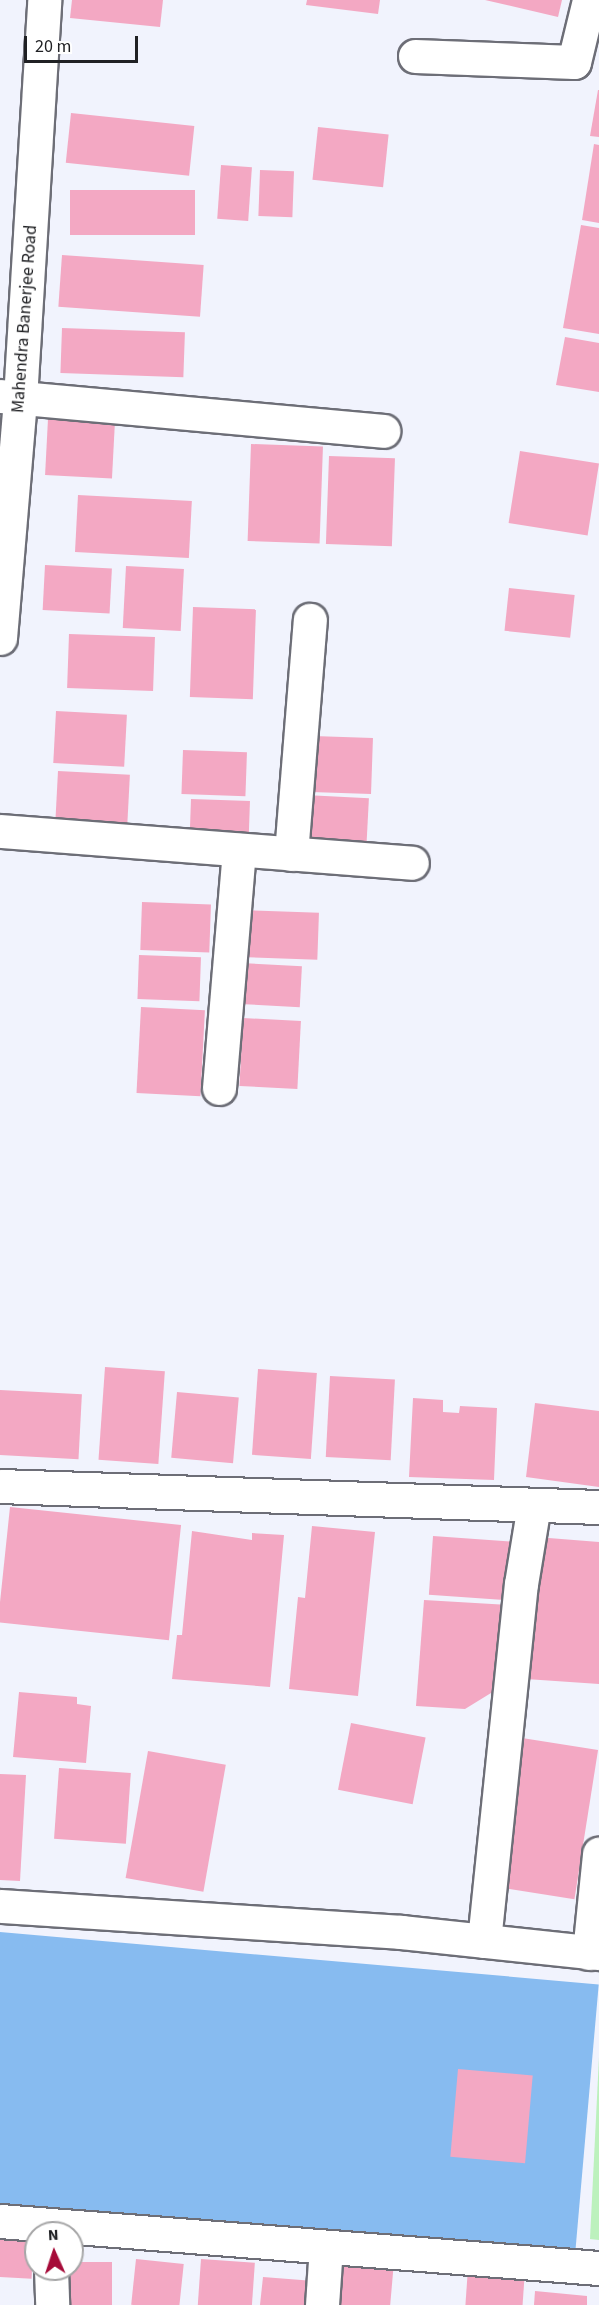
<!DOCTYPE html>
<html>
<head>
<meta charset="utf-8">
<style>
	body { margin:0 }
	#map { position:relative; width:599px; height:2305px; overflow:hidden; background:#f1f3fd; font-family:"Source Sans 3",sans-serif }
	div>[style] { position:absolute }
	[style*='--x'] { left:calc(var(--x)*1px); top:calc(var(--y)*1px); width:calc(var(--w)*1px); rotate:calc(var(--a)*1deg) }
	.green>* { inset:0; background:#bcf1bd }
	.water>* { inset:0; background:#87bbf0; transform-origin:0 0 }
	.building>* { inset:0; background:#f3a8c3; transform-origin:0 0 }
	.roads { filter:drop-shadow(2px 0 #6d6e77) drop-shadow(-2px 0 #6d6e77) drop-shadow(0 2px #6d6e77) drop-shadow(0 -2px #6d6e77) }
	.minor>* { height:33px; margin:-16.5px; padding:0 16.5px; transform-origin:16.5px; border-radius:16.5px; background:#fff }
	span { translate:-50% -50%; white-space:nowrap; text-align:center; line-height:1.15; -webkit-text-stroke:6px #fff; paint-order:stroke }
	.street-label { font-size:18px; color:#202124 }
	.north { position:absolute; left:24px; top:2221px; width:60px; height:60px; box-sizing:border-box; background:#fff; border:2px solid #a6a6a7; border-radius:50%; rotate:357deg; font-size:16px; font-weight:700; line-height:24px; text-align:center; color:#202124 }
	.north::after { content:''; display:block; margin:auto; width:21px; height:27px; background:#a60b39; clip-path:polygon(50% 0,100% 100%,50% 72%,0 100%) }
	.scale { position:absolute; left:24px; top:36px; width:114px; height:27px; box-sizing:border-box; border:3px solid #202124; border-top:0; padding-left:8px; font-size:18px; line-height:21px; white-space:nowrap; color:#202124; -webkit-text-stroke:4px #fff; paint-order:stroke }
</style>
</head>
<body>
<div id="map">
	<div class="green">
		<div style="clip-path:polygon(599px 2057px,599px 2240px,590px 2239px)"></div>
	</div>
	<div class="water">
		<div style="left:0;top:1932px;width:601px;height:271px;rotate:5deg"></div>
	</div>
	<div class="building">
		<div style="clip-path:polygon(72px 0,163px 0,160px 27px,70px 18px)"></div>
		<div style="clip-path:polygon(307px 0,380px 0,378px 14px,306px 5px)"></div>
		<div style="clip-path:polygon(485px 0,562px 0,558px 17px)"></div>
		<div style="clip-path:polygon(598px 90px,599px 90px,599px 137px,590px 136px)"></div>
		<div style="left:71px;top:113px;width:124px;height:50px;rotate:6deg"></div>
		<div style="left:318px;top:127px;width:71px;height:53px;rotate:6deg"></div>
		<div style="clip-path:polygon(594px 144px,599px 145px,599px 223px,582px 220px)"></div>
		<div style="left:221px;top:165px;width:31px;height:54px;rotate:4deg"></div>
		<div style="left:260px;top:170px;width:34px;height:46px;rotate:2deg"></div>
		<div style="left:70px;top:190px;width:125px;height:45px"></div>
		<div style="clip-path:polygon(581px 225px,599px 228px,599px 334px,563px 328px)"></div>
		<div style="left:62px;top:255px;width:142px;height:52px;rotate:4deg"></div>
		<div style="left:62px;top:328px;width:123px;height:45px;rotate:2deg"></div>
		<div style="clip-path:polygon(565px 337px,599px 343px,599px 392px,556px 385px)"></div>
		<div style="left:48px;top:419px;width:67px;height:56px;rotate:3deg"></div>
		<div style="left:251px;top:444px;width:72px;height:97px;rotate:2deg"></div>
		<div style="left:520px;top:451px;width:80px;height:73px;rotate:9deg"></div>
		<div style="left:329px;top:456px;width:66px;height:88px;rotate:2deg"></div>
		<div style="left:78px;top:495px;width:114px;height:57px;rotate:3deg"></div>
		<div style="left:45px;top:565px;width:67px;height:45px;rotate:3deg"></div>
		<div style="left:126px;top:566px;width:58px;height:62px;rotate:3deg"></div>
		<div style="left:509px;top:588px;width:66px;height:43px;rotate:6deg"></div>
		<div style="left:193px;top:607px;width:63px;height:90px;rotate:2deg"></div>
		<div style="left:69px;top:634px;width:86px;height:54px;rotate:2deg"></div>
		<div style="left:56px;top:711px;width:71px;height:52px;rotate:3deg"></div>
		<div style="left:313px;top:736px;width:60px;height:56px;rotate:2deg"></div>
		<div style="left:183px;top:750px;width:64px;height:44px;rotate:2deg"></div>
		<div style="left:58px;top:771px;width:72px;height:57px;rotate:3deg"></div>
		<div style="left:305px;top:795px;width:64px;height:56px;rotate:3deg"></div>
		<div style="left:191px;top:799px;width:59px;height:45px;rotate:2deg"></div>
		<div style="left:142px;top:902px;width:69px;height:48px;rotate:2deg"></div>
		<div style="left:241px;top:910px;width:78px;height:47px;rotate:2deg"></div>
		<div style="left:139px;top:955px;width:62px;height:44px;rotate:2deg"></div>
		<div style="left:241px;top:963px;width:61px;height:41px;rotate:3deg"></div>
		<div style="left:141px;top:1007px;width:64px;height:86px;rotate:3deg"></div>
		<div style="left:243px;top:1018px;width:58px;height:68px;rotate:3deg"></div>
		<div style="left:105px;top:1367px;width:60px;height:93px;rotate:4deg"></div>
		<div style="left:258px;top:1369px;width:59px;height:86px;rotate:4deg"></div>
		<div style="left:330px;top:1376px;width:65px;height:81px;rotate:3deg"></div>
		<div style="left:0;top:1390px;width:82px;height:65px;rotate:3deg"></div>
		<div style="left:177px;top:1392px;width:62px;height:66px;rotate:5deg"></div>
		<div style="clip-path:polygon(413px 1398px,443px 1400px,443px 1412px,459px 1413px,460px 1406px,497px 1408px,494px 1480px,409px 1477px)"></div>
		<div style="clip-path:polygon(535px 1403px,599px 1411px,599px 1487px,526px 1477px)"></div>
		<div style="left:10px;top:1507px;width:172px;height:116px;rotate:6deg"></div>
		<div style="clip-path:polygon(312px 1526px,375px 1532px,358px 1696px,289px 1689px,298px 1597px,305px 1598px)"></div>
		<div style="clip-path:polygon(192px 1531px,252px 1540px,252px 1533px,284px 1535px,270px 1687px,172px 1679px,177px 1635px,182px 1635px)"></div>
		<div style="left:433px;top:1536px;width:79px;height:59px;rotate:4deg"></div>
		<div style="clip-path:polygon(536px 1537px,599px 1542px,599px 1684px,526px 1679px)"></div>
		<div style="clip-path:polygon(424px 1600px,509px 1605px,504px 1685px,465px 1709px,416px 1706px)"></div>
		<div style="clip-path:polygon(19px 1692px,77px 1697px,77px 1704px,91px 1706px,86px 1763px,13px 1757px)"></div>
		<div style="left:351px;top:1723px;width:76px;height:68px;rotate:11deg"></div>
		<div style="left:522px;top:1738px;width:77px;height:151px;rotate:9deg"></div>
		<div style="left:148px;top:1751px;width:79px;height:129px;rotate:10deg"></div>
		<div style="left:59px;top:1768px;width:72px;height:71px;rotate:4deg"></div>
		<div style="clip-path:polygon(0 1774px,26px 1775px,20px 1881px,0 1880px)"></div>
		<div style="left:458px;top:2069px;width:75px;height:88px;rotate:5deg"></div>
		<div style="left:0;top:2231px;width:34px;height:46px;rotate:3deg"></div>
		<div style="left:136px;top:2259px;width:48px;height:46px;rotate:6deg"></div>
		<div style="left:201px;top:2259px;width:54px;height:46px;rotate:4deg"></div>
		<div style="left:339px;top:2259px;width:55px;height:46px;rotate:5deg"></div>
		<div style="clip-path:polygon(72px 2262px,112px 2262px,112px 2305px,62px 2305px,62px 2269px,72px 2269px)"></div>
		<div style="left:468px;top:2268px;width:57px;height:37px;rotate:4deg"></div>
		<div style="clip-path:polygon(263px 2277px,314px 2281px,312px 2305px,260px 2305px)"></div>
		<div style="clip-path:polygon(535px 2291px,587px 2296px,587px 2305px,534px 2305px)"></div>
	</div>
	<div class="roads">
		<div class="minor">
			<div style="--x:415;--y:56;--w:159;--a:2.2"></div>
			<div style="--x:574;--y:62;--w:64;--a:-76.4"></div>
			<div style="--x:0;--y:396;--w:385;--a:5.2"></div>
			<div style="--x:0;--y:638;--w:241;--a:-85.2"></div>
			<div style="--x:20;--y:398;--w:399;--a:-86.5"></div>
			<div style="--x:0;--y:831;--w:413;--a:4.4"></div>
			<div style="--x:291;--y:854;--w:235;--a:-85.4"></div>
			<div style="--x:219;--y:1088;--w:239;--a:-85.2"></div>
			<div style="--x:0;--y:1486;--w:599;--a:2.01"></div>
			<div style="--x:0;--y:1906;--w:402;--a:3.7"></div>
			<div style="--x:401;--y:1932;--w:199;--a:6.1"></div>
			<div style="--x:484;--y:1941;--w:359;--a:-84.1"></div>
			<div style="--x:521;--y:1584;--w:80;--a:-80.7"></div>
			<div style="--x:589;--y:1953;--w:100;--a:-84.2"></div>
			<div style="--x:0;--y:2221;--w:601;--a:4.49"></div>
			<div style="--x:51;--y:2269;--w:36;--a:88"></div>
			<div style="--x:322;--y:2305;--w:58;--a:-86.1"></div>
		</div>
	</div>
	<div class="street-label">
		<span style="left:25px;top:319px;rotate:-86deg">Mahendra Banerjee Road</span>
	</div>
	<div class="north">N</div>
	<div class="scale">20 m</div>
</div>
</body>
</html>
